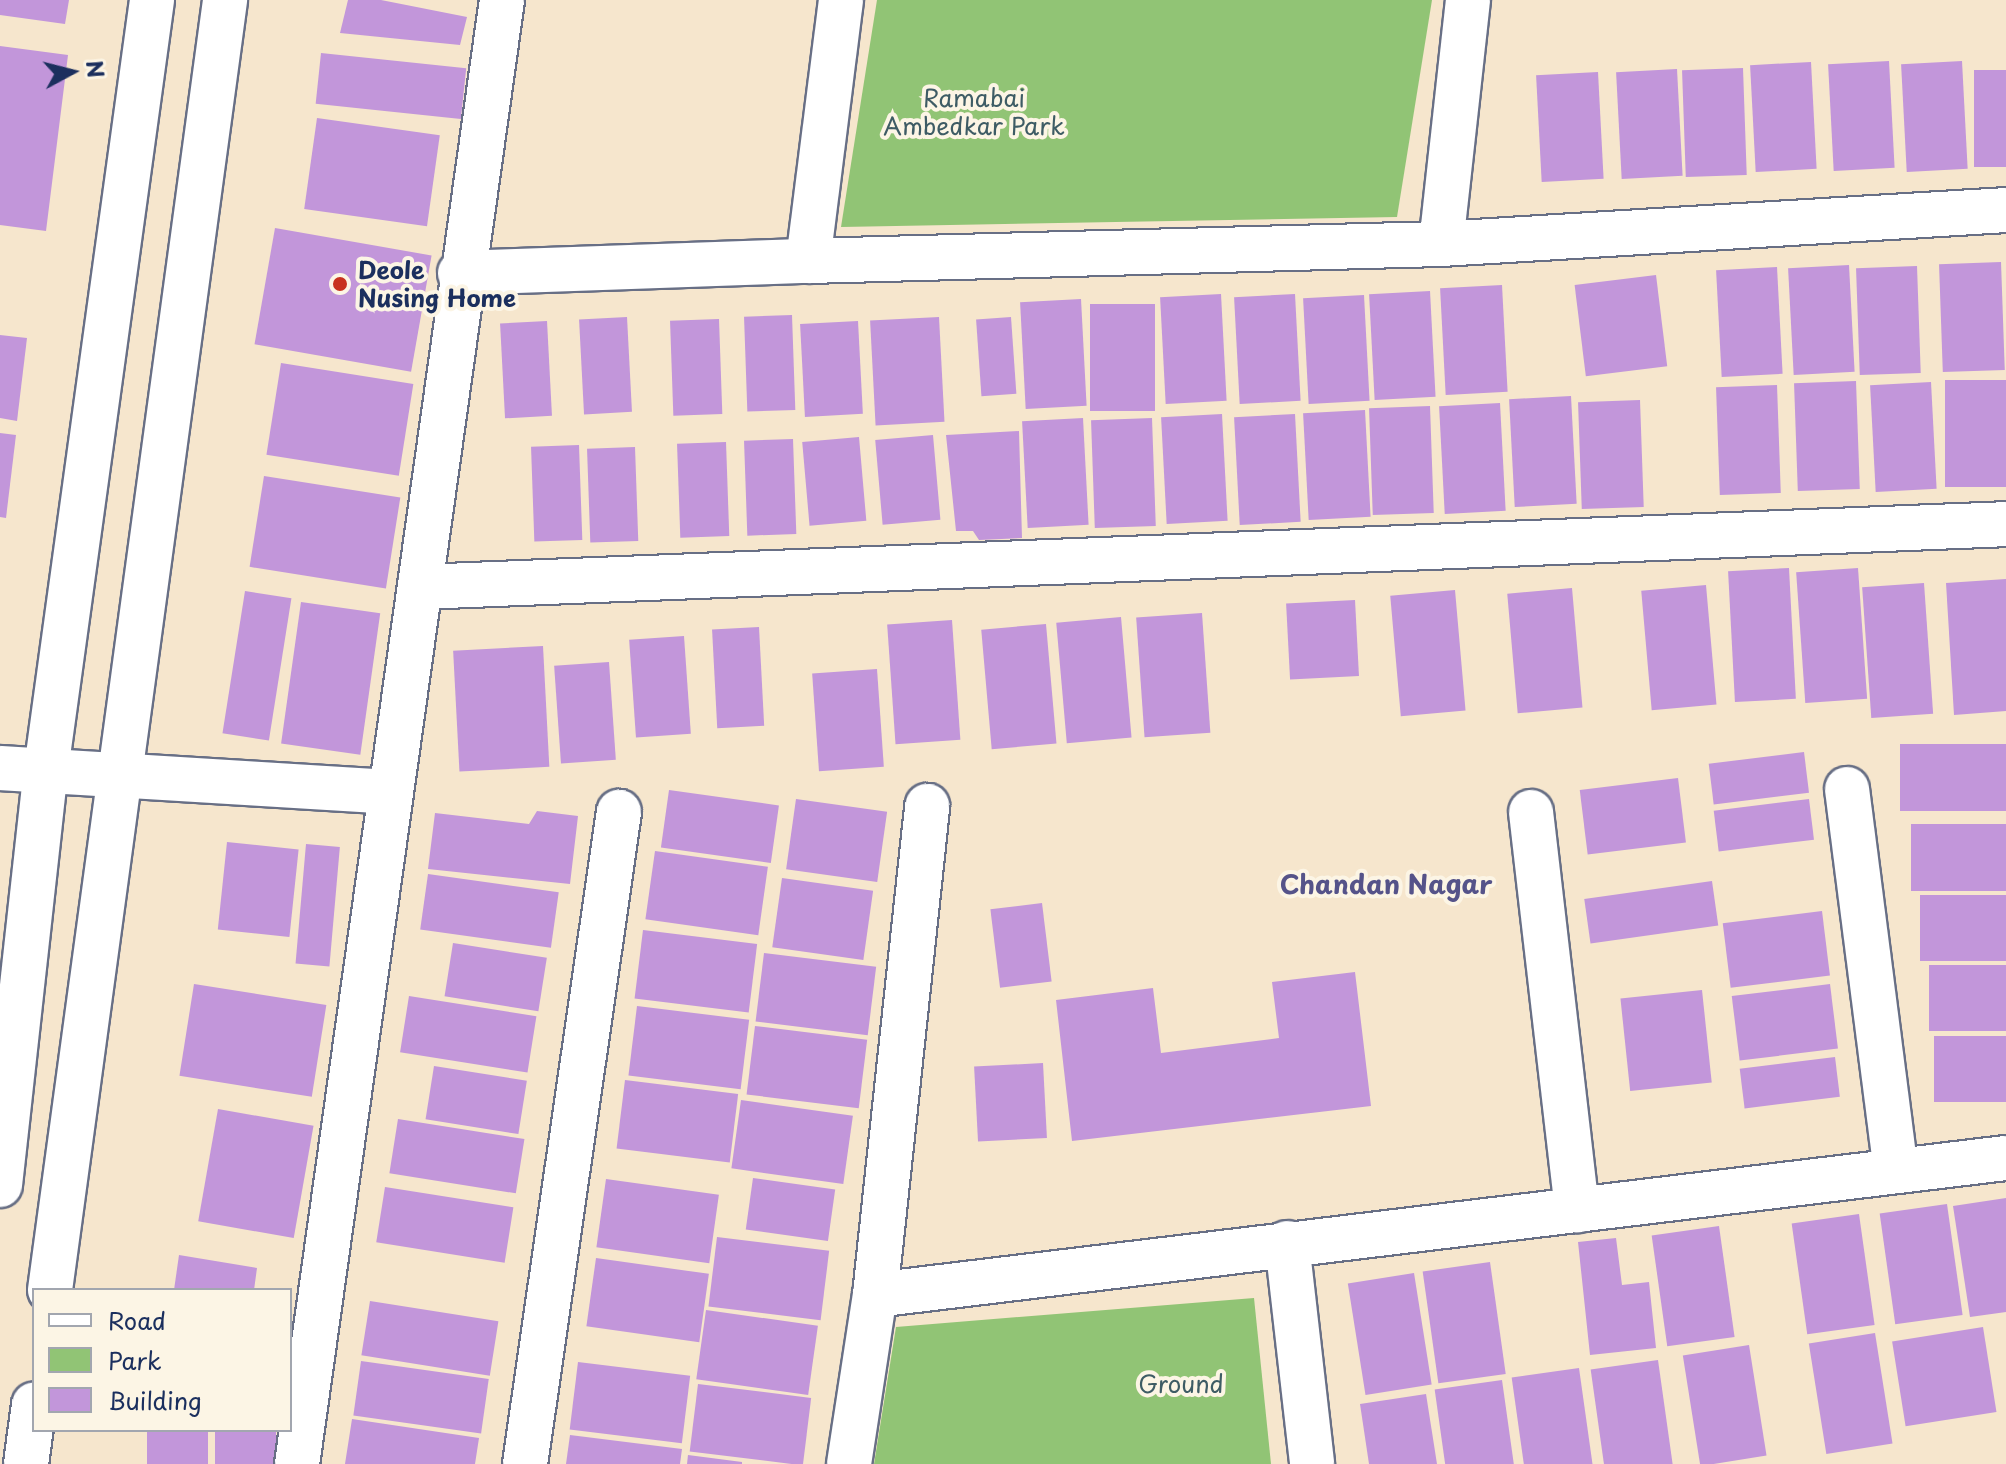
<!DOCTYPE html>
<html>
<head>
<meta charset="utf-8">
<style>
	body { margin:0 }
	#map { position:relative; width:2006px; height:1464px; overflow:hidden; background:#f6e6cd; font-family:"Playpen Sans",sans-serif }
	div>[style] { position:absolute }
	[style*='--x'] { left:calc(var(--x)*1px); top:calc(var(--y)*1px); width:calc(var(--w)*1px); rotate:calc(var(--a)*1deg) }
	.green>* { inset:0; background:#91c475 }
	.building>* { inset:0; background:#c296da; transform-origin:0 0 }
	.roads { filter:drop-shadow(2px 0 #686f85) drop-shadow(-2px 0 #686f85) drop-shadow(0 2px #686f85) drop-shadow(0 -2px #686f85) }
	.minor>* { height:44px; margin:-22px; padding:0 22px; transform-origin:22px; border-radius:22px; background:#fff }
	.major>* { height:44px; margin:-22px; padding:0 22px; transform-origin:22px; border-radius:22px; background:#fff }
	.dots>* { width:22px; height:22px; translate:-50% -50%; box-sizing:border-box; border:4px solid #fcf5e5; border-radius:50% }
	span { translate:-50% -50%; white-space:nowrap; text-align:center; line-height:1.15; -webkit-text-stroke:8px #fcf5e5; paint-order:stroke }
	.park-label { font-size:24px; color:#3e5c65 }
	.poi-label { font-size:24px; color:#1b2f5e; font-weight:700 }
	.left { translate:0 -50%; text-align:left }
	.neighbourhood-label { font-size:26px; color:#555389; font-weight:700 }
	.legend { position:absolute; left:32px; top:1288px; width:260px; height:144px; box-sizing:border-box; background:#fcf5e5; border:2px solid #a2a6af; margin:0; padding:10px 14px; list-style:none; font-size:24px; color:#1b2f5e }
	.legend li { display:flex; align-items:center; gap:16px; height:40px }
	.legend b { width:40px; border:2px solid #a2a6af }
	.north { position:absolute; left:32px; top:32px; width:80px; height:80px; -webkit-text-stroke:6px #fcf5e5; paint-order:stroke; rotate:83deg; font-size:22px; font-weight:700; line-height:32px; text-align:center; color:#1b2f5e }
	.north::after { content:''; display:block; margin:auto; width:28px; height:36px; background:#1b2f5e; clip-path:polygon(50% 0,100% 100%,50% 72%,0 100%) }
</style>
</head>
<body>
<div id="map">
	<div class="green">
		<div style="clip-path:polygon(877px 0,1432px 0,1397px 217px,841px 227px)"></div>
		<div style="clip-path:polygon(1254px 1298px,1271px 1464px,874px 1464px,896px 1327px)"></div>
	</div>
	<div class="building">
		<div style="clip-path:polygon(0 0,69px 0,65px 24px,0 15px)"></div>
		<div style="clip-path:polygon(348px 0,381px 0,467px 17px,460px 45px,340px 33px)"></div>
		<div style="clip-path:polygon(0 46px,68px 55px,46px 231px,0 225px)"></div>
		<div style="left:321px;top:53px;width:146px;height:51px;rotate:6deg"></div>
		<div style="left:1889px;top:61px;width:107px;height:61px;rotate:87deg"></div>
		<div style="left:1962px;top:61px;width:108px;height:61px;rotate:87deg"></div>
		<div style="left:1811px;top:62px;width:107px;height:61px;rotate:87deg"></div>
		<div style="left:1743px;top:68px;width:107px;height:61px;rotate:88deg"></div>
		<div style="left:1677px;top:69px;width:107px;height:61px;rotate:87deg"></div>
		<div style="left:2006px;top:70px;width:97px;height:32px;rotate:90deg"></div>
		<div style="left:1598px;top:72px;width:107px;height:62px;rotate:87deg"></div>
		<div style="left:317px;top:118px;width:124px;height:92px;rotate:8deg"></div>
		<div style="left:275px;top:228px;width:159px;height:118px;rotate:10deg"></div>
		<div style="left:2001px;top:262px;width:108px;height:62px;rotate:88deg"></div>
		<div style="left:1849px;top:265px;width:107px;height:61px;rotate:87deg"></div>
		<div style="left:1917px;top:266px;width:107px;height:61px;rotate:88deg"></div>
		<div style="left:1777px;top:267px;width:107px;height:61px;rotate:87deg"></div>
		<div style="left:1656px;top:275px;width:92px;height:82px;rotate:83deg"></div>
		<div style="left:1502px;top:285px;width:107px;height:62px;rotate:87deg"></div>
		<div style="left:1430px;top:291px;width:106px;height:61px;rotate:87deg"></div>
		<div style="left:1221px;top:294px;width:107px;height:61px;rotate:87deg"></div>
		<div style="left:1295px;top:294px;width:107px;height:61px;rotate:87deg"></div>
		<div style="left:1364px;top:295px;width:106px;height:61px;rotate:87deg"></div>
		<div style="left:1081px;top:299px;width:107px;height:61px;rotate:87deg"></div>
		<div style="left:1090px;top:304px;width:65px;height:107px"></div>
		<div style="left:792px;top:315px;width:95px;height:48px;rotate:88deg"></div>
		<div style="left:627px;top:317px;width:95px;height:48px;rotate:87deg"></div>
		<div style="left:939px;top:317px;width:105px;height:69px;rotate:87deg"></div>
		<div style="left:1011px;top:317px;width:77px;height:35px;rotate:86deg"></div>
		<div style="left:719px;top:319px;width:95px;height:49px;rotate:88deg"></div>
		<div style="left:547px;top:321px;width:95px;height:47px;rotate:87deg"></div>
		<div style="left:858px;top:321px;width:93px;height:58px;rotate:87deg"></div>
		<div style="clip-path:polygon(0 335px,27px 338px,17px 421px,0 418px)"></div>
		<div style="left:281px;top:363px;width:134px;height:93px;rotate:9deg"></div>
		<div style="left:2006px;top:380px;width:107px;height:61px;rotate:90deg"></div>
		<div style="left:1856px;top:381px;width:108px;height:62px;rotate:88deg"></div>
		<div style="left:1931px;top:382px;width:107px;height:61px;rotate:87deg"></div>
		<div style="left:1777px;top:385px;width:108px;height:61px;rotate:88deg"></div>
		<div style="left:1571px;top:396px;width:108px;height:62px;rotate:87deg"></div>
		<div style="left:1640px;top:400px;width:107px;height:62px;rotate:88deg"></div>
		<div style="left:1500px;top:403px;width:108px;height:61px;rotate:87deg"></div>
		<div style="left:1430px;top:406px;width:107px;height:61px;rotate:88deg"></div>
		<div style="left:1365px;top:410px;width:107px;height:62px;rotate:87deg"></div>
		<div style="left:1222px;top:414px;width:107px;height:61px;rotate:87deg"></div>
		<div style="left:1295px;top:414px;width:108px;height:61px;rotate:87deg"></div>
		<div style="left:1083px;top:418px;width:107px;height:61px;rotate:87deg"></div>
		<div style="left:1152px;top:418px;width:108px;height:61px;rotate:88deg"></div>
		<div style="clip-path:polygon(1019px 431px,1022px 538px,979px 540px,973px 531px,956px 531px,946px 435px)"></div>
		<div style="clip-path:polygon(0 433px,16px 435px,6px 518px,0 517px)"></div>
		<div style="left:933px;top:435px;width:85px;height:58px;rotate:85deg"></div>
		<div style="left:859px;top:437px;width:84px;height:57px;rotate:85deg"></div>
		<div style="left:793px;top:439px;width:95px;height:49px;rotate:88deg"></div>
		<div style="left:726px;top:442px;width:94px;height:49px;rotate:88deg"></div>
		<div style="left:579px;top:445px;width:95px;height:48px;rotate:88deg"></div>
		<div style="left:635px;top:447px;width:94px;height:48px;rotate:88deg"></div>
		<div style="left:264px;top:476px;width:138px;height:92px;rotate:9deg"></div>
		<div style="left:1789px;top:568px;width:131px;height:61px;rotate:87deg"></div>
		<div style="left:1858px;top:568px;width:131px;height:62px;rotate:86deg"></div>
		<div style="clip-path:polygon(2006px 579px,2006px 711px,1954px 715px,1946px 583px)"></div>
		<div style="left:1924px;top:583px;width:131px;height:62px;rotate:86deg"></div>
		<div style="left:1706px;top:585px;width:120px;height:65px;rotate:85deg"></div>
		<div style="left:1572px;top:588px;width:120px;height:65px;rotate:85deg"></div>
		<div style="left:1455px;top:590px;width:121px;height:65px;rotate:85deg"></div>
		<div style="left:245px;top:591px;width:47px;height:144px;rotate:9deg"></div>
		<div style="left:1355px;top:600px;width:76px;height:69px;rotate:87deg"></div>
		<div style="left:301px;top:602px;width:80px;height:143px;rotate:8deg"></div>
		<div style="left:1202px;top:613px;width:120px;height:66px;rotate:86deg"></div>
		<div style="left:1121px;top:617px;width:121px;height:65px;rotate:85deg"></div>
		<div style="left:952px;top:620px;width:120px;height:65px;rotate:86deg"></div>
		<div style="left:1046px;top:624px;width:120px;height:65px;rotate:85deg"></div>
		<div style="left:759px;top:627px;width:99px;height:47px;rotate:87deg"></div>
		<div style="left:684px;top:636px;width:98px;height:55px;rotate:86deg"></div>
		<div style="left:543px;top:646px;width:121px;height:90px;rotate:87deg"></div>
		<div style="left:609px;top:662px;width:98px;height:55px;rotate:86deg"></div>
		<div style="left:877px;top:669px;width:98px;height:65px;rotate:86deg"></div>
		<div style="left:2006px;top:744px;width:67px;height:106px;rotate:90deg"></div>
		<div style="left:1804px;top:752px;width:41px;height:96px;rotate:83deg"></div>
		<div style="left:1678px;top:778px;width:65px;height:99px;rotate:83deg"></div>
		<div style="left:669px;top:790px;width:111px;height:58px;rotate:8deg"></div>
		<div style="left:796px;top:799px;width:92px;height:71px;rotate:8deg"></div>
		<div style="left:1809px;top:799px;width:41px;height:96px;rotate:83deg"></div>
		<div style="clip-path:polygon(537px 811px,578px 816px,570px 884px,428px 869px,435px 813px,529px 824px)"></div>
		<div style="left:2006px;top:824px;width:67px;height:95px;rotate:90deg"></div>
		<div style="left:227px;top:842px;width:72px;height:88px;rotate:6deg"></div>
		<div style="left:306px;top:844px;width:34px;height:120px;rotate:5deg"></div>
		<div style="left:655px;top:851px;width:114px;height:69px;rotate:8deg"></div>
		<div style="left:428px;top:874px;width:132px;height:56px;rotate:8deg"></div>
		<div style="left:782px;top:878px;width:92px;height:70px;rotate:8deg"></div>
		<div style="left:1712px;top:881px;width:45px;height:129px;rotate:82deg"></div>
		<div style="left:2006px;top:895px;width:66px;height:86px;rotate:90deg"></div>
		<div style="left:1042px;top:903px;width:79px;height:52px;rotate:83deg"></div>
		<div style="left:1822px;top:911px;width:65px;height:100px;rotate:83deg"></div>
		<div style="left:643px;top:930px;width:115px;height:69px;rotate:7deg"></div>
		<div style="left:453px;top:943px;width:95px;height:54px;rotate:9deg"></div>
		<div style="left:764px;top:953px;width:113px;height:69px;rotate:7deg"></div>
		<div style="left:2006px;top:965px;width:66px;height:77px;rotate:90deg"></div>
		<div style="clip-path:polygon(1355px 972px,1371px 1106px,1072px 1141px,1056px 1000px,1153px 988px,1161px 1053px,1279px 1038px,1272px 982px)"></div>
		<div style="left:194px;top:984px;width:134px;height:93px;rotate:9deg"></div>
		<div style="left:1830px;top:984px;width:65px;height:99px;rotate:83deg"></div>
		<div style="left:1702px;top:990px;width:93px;height:82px;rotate:84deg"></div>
		<div style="left:409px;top:996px;width:129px;height:57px;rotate:9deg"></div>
		<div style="left:637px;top:1006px;width:113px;height:70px;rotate:7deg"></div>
		<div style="left:755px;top:1026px;width:113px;height:69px;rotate:7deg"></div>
		<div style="left:2006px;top:1036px;width:66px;height:72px;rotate:90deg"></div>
		<div style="left:1835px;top:1057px;width:40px;height:96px;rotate:83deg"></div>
		<div style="left:1043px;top:1063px;width:75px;height:69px;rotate:87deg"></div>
		<div style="left:434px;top:1066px;width:94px;height:54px;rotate:9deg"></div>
		<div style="left:625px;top:1080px;width:114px;height:69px;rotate:7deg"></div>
		<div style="left:741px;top:1100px;width:113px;height:69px;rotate:8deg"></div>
		<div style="left:218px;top:1109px;width:97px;height:114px;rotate:10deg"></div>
		<div style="left:398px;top:1119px;width:128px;height:55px;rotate:9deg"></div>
		<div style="left:753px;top:1178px;width:83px;height:52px;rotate:8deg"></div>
		<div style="left:606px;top:1179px;width:114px;height:69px;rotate:8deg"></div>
		<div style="left:385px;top:1187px;width:130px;height:56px;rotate:9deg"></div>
		<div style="clip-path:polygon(2006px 1198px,2006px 1312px,1970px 1317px,1953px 1206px)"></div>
		<div style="left:1947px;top:1204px;width:112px;height:68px;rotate:82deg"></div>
		<div style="left:1859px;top:1214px;width:112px;height:68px;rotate:82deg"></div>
		<div style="left:1719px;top:1226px;width:112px;height:68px;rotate:82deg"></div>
		<div style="left:717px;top:1237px;width:113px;height:70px;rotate:7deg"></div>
		<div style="clip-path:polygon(1616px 1238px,1622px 1285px,1649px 1282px,1656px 1348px,1590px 1355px,1578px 1242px)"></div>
		<div style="clip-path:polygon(179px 1255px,257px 1268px,254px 1290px,174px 1290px)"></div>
		<div style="left:596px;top:1258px;width:114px;height:69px;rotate:8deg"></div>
		<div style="left:1490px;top:1262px;width:113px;height:68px;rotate:82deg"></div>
		<div style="left:1414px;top:1273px;width:113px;height:67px;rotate:81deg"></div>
		<div style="left:370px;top:1301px;width:130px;height:55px;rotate:9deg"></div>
		<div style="left:706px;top:1310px;width:113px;height:70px;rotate:8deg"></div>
		<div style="left:1983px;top:1327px;width:86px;height:92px;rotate:81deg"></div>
		<div style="left:1875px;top:1333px;width:112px;height:67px;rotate:81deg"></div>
		<div style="left:1749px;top:1345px;width:112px;height:67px;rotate:81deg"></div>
		<div style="left:1658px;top:1360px;width:105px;height:68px;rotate:82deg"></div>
		<div style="left:361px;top:1361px;width:129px;height:55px;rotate:8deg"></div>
		<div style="left:578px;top:1362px;width:113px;height:68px;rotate:7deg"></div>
		<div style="left:1579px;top:1368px;width:97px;height:68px;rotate:82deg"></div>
		<div style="left:1502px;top:1380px;width:85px;height:68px;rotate:82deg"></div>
		<div style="left:698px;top:1384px;width:114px;height:68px;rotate:7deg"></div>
		<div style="clip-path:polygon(1426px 1394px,1437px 1464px,1369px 1464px,1360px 1404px)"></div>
		<div style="clip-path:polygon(352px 1419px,479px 1438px,475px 1464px,345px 1464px)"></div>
		<div style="left:147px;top:1430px;width:61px;height:34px"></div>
		<div style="left:215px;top:1430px;width:61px;height:34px"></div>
		<div style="clip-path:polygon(570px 1435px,682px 1449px,680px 1464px,566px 1464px)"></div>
		<div style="clip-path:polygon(688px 1455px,742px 1462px,742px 1464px,687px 1464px)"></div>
	</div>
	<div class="roads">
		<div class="minor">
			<div style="--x:841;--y:0;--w:263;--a:97.2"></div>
			<div style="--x:808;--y:261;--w:633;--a:-1.54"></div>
			<div style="--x:1468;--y:0;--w:245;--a:96.3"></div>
			<div style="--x:1441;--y:244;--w:566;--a:-3.44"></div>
			<div style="--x:460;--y:273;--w:348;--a:-2"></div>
			<div style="--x:420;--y:587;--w:1587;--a:-2.27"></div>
			<div style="--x:0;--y:768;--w:389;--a:3.5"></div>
			<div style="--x:1847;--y:789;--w:385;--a:82.7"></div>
			<div style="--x:1531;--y:812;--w:401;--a:83.4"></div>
			<div style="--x:1287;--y:1243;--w:222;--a:83.5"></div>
			<div style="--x:875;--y:1295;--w:1139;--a:-6.91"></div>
			<div style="--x:297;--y:1464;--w:1478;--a:-82.03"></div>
			<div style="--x:525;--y:1464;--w:659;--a:-81.8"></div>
			<div style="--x:849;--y:1464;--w:171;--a:-81.3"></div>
			<div style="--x:875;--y:1295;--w:492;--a:-83.9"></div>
		</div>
		<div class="major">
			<div style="--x:0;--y:1185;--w:418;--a:-83.7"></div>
			<div style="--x:46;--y:770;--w:777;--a:-82.16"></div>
			<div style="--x:50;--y:1290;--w:1302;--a:-82.27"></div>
			<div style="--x:26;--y:1464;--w:60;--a:-82.3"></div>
		</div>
	</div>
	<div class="dots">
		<div style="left:340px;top:284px;background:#c8321e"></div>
	</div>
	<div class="park-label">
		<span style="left:974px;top:112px">Ramabai<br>Ambedkar Park</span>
		<span style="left:1181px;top:1384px">Ground</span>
	</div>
	<div class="poi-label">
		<span class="left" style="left:358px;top:284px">Deole<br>Nusing Home</span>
	</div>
	<div class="neighbourhood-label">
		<span style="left:1386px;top:884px">Chandan Nagar</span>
	</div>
	<ul class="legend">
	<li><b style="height:10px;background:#fff"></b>Road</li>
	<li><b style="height:22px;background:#91c475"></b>Park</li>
	<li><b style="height:22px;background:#c296da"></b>Building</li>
	</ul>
	<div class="north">N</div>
</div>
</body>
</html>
